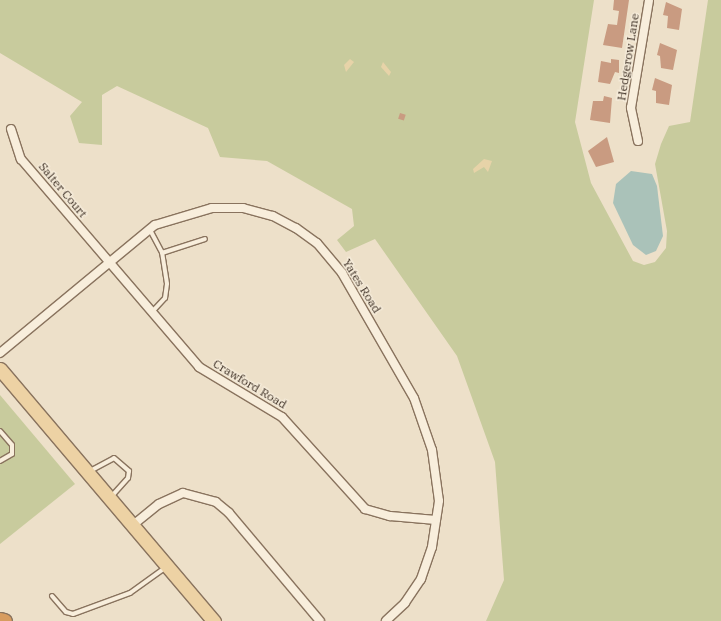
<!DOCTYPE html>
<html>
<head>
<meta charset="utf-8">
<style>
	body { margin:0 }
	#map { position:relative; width:721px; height:621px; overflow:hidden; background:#ede0c9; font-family:"IBM Plex Serif",serif }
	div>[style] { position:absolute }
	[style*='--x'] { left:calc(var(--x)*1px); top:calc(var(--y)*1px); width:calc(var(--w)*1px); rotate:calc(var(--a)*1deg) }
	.green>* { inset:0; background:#c8cb9d }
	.sand>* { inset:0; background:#e7d3a8 }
	.water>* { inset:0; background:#aac2b9 }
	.building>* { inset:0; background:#c99b81; transform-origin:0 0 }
	.roads { filter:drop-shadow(1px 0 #89735e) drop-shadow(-1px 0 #89735e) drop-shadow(0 1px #89735e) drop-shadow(0 -1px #89735e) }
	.service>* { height:4px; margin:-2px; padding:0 2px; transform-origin:2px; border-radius:2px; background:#f8eedc }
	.minor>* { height:8px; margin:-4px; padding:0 4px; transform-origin:4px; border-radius:4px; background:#f8eedc }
	.primary>* { height:13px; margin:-6.5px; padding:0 6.5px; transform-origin:6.5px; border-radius:6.5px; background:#edd2a4 }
	.motorway>* { height:15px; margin:-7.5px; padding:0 7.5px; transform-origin:7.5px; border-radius:7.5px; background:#d79c5f }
	span { translate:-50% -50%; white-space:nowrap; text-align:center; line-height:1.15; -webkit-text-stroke:3px #f5ebd9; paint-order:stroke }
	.street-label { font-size:12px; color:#3a2c21 }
</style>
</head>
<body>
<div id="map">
	<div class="green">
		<div style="clip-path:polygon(0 0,594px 0,575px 122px,591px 183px,633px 261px,644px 265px,655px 262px,666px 248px,667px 231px,655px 164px,661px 144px,669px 126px,690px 122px,708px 0,721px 0,721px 621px,486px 621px,504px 580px,495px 462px,457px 356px,375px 239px,346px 252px,337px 240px,354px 226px,352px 209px,267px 161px,220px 157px,208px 128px,117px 86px,102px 95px,102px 145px,79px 143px,70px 116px,82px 102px,0 53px)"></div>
		<div style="clip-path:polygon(0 395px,75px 484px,0 544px)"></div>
	</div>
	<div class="sand">
		<div style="clip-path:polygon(350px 59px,354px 62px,346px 72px,344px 65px)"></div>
		<div style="clip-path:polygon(383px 62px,391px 72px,389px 76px,381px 67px)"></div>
		<div style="clip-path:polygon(484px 159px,492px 161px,488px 172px,484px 167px,474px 173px,473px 169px)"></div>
	</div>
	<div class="water">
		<div style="clip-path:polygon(631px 171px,652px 174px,657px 186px,663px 236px,656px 251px,646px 255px,633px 245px,613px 203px,616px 184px)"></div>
	</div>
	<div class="building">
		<div style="clip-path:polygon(614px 0,629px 0,622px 48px,603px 45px,608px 24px,617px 25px,619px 11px,613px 10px)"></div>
		<div style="clip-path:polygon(666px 2px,682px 9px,679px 30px,667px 28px,668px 16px,663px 15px)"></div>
		<div style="clip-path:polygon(660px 43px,677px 50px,673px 70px,661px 68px,660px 56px,657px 55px)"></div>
		<div style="clip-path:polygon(611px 59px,619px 60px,619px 73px,615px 72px,610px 84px,598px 82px,601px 61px,611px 63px)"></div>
		<div style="clip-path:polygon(655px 78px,672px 85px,669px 105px,656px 103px,656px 91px,652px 90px)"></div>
		<div style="clip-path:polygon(604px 96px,612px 98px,610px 123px,590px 120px,593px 101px,603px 101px)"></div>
		<div style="left:400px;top:113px;width:6px;height:6px;rotate:18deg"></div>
		<div style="clip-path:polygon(607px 137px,614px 162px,596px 167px,588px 151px)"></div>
	</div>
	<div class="roads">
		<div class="service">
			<div style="--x:149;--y:228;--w:27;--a:62"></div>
			<div style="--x:162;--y:252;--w:32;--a:81"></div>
			<div style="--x:167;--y:284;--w:14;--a:98"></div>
			<div style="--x:165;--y:298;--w:19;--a:133"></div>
			<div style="--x:162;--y:253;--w:45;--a:-18"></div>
			<div style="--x:0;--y:431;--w:18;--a:49"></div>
			<div style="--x:12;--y:445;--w:9;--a:90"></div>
			<div style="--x:12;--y:454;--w:14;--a:150"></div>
			<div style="--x:90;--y:471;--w:27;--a:-28"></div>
			<div style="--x:114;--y:458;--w:20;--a:41"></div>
			<div style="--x:129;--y:471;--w:7;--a:98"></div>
			<div style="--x:128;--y:478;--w:25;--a:132"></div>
			<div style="--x:52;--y:596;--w:21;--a:49"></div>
			<div style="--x:66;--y:612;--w:7;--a:16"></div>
			<div style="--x:73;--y:614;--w:61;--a:-20.2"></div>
			<div style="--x:130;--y:593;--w:44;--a:-35.8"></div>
		</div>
		<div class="minor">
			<div style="--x:11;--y:129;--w:32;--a:72"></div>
			<div style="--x:21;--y:159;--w:274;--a:49.4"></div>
			<div style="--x:199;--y:367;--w:97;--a:31.1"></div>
			<div style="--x:282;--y:417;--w:124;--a:47.9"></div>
			<div style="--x:365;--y:509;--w:26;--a:16"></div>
			<div style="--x:390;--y:516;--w:46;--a:5"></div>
			<div style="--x:638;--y:141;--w:34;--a:-102"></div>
			<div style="--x:631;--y:108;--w:109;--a:-80.5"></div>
			<div style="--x:0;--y:353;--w:201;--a:-39.6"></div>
			<div style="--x:155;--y:225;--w:59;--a:-16.6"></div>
			<div style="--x:212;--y:208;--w:31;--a:0"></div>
			<div style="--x:243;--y:208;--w:31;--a:15"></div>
			<div style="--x:273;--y:216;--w:26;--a:28"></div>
			<div style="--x:296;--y:228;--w:26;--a:36"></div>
			<div style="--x:317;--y:243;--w:39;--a:50"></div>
			<div style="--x:342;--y:273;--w:144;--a:60.1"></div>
			<div style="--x:414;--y:398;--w:55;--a:70.9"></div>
			<div style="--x:432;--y:450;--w:51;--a:82.2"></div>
			<div style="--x:439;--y:501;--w:47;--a:98.7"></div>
			<div style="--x:432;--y:547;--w:34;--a:109"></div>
			<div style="--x:421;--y:579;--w:29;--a:124"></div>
			<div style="--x:405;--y:603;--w:26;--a:137"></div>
			<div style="--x:133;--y:525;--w:33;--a:-39"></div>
			<div style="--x:159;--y:504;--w:26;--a:-25"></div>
			<div style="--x:183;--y:493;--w:34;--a:15"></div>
			<div style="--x:216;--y:502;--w:17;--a:40"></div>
			<div style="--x:229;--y:513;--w:141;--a:49.9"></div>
		</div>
		<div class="primary">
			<div style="--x:0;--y:369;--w:331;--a:49.7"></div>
		</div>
		<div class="motorway">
			<div style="--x:0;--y:620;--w:4;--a:14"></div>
		</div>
	</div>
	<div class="street-label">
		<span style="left:628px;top:57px;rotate:-81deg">Hedgerow Lane</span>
		<span style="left:63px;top:190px;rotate:50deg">Salter Court</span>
		<span style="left:362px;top:286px;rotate:58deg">Yates Road</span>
		<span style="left:250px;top:384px;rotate:31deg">Crawford Road</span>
	</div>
</div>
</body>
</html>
